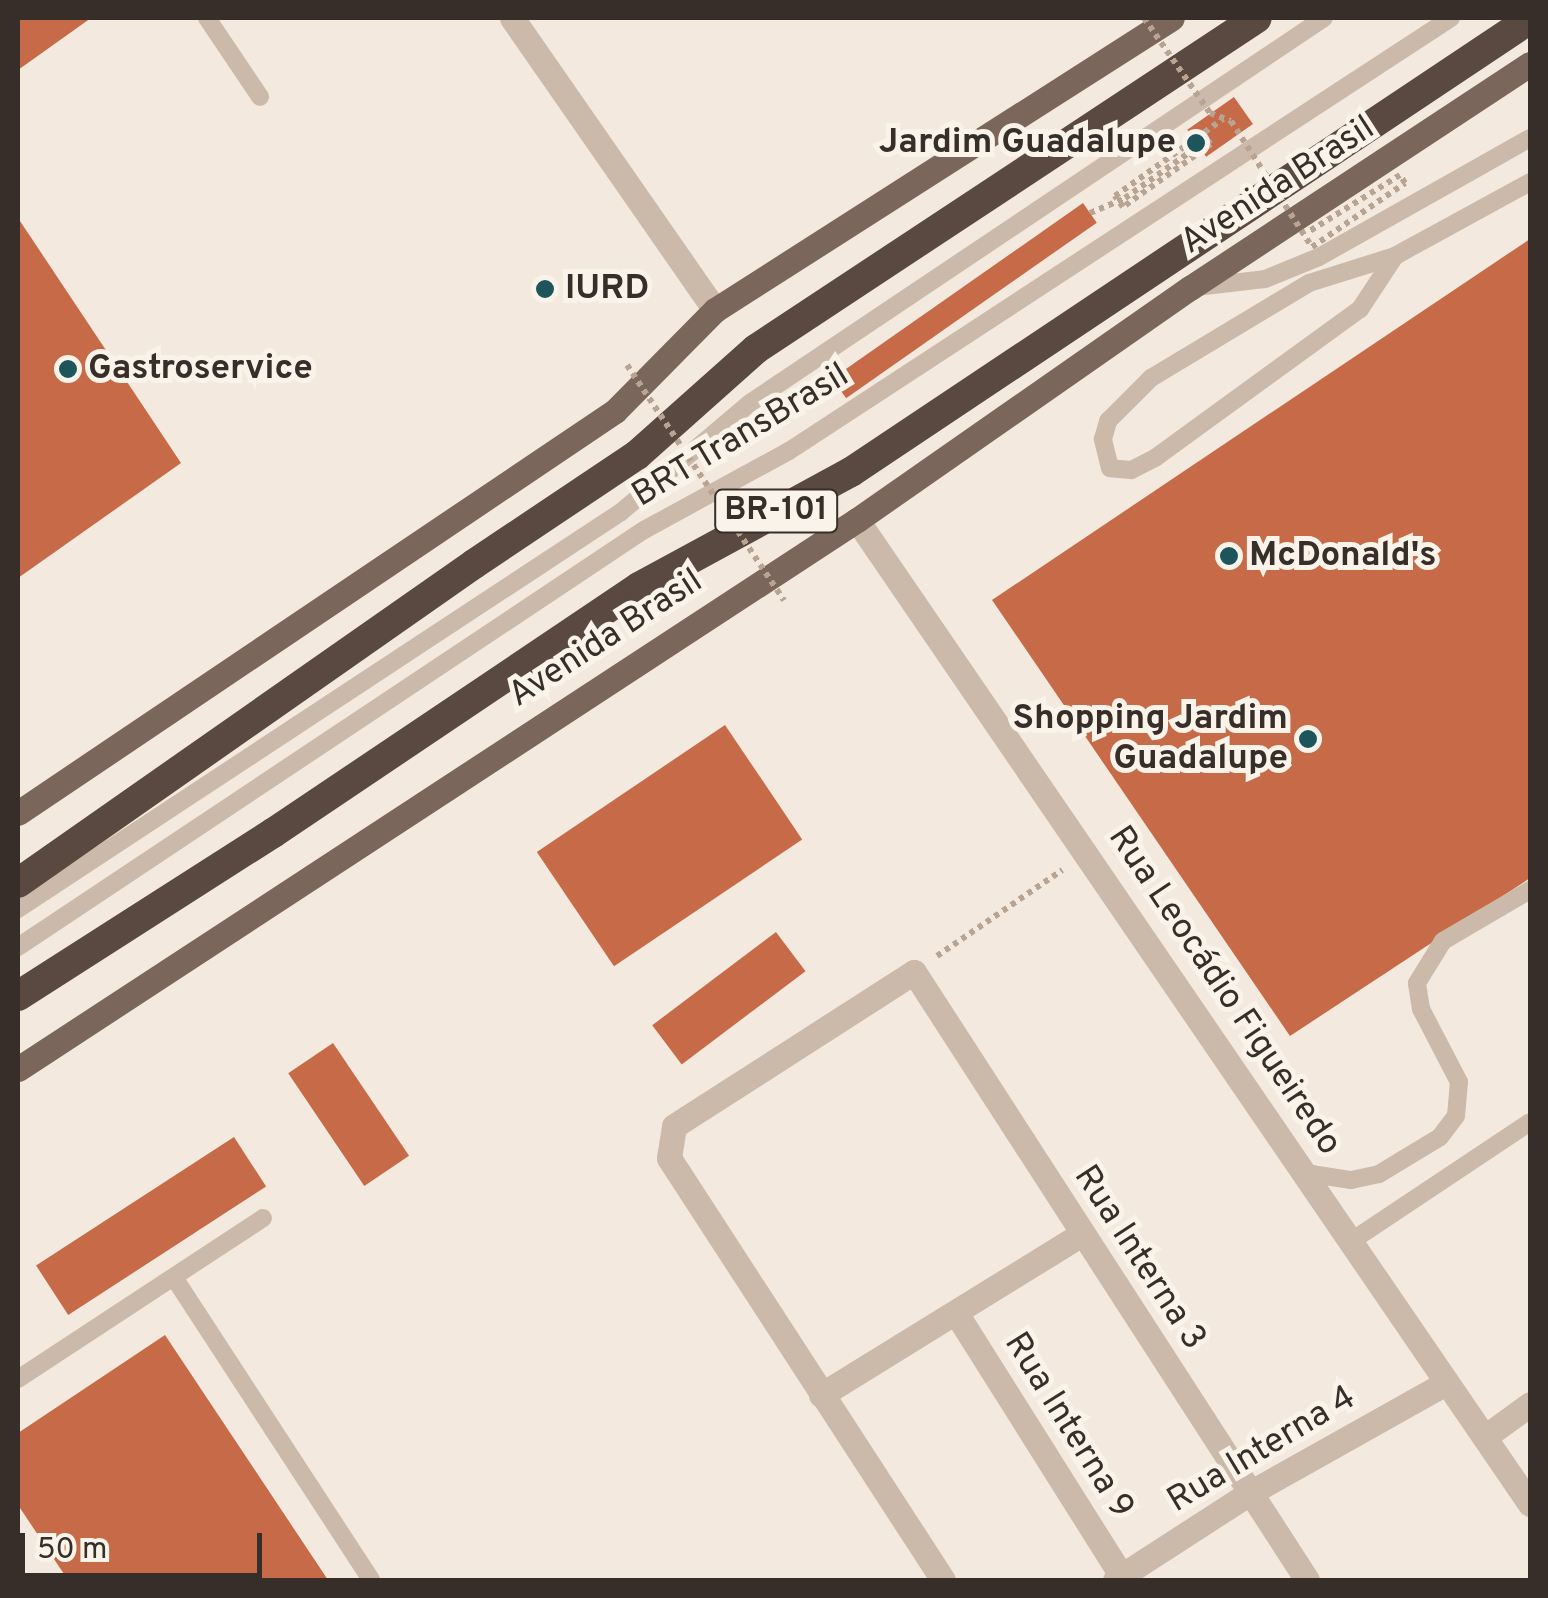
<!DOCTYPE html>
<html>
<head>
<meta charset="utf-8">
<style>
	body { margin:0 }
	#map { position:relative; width:1548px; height:1598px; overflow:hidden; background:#f3e9de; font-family:Overpass,sans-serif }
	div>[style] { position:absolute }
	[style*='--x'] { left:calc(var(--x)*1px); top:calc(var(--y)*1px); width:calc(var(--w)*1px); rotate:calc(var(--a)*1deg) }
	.building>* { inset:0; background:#c76a48; transform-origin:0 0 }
	.path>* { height:6px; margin-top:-3px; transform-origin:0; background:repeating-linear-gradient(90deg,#b7a493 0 5px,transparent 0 10px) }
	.service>* { height:18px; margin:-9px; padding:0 9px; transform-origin:9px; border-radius:9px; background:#cbbaa9 }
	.minor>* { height:25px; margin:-12.5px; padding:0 12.5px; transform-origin:12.5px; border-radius:12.5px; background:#cbbaa9 }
	.tertiary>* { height:25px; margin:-12.5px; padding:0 12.5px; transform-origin:12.5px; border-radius:12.5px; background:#cbbaa9 }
	.primary>* { height:25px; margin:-12.5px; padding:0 12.5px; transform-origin:12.5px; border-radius:12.5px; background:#7a665a }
	.motorway>* { height:30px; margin:-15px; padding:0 15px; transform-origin:15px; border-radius:15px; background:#594940 }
	.path-bridge>* { height:6px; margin-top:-3px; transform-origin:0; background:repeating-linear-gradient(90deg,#b7a493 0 5px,transparent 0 10px) }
	.dots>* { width:28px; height:28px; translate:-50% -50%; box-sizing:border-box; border:5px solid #faf3ea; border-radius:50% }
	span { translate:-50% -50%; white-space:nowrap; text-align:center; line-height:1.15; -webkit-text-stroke:10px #faf3ea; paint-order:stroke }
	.shield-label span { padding:2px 8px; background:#faf3ea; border:2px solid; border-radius:8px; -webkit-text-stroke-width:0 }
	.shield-label { font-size:32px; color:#382e29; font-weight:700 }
	.poi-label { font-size:35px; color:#382e29; font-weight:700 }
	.right { translate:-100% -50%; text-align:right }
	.left { translate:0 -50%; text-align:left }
	.street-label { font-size:35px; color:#382e29 }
	.frame { position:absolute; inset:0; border:20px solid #382e29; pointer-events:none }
	.scale { position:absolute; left:20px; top:1533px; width:242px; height:45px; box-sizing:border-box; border:5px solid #382e29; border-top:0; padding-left:12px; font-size:30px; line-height:35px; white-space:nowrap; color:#382e29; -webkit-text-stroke:8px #faf3ea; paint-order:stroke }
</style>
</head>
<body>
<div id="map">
	<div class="building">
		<div style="clip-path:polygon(18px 18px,91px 18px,18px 70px)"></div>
		<div style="left:1234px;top:97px;width:33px;height:57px;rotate:55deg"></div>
		<div style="left:1083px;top:203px;width:24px;height:306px;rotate:55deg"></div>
		<div style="clip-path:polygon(18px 218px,181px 463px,18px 578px)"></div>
		<div style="clip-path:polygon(1530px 239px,1530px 878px,1290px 1036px,992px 600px)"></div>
		<div style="left:725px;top:725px;width:138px;height:227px;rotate:56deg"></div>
		<div style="left:776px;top:932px;width:49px;height:155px;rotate:53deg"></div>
		<div style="left:333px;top:1043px;width:136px;height:54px;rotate:56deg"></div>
		<div style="left:234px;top:1137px;width:59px;height:236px;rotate:57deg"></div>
		<div style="clip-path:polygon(165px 1335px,328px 1580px,68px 1580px,18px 1505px,18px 1433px)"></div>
	</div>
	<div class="path">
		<div style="--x:1090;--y:213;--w:38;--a:-23"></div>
		<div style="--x:937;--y:956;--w:152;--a:-34.5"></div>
	</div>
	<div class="service">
		<div style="--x:207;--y:18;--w:95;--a:56.1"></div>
		<div style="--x:1395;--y:256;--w:64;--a:123.4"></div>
		<div style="--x:1360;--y:309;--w:253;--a:144"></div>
		<div style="--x:1155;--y:458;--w:27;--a:153"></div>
		<div style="--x:1131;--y:470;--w:21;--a:-175"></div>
		<div style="--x:1110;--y:468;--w:30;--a:-104"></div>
		<div style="--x:1103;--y:439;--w:19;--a:-74"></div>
		<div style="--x:1108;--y:421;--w:61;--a:-45"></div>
		<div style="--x:1151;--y:378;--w:184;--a:-31"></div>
		<div style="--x:1309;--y:283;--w:90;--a:-17.4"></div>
		<div style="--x:1395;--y:256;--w:154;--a:-28.7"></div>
		<div style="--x:1196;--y:287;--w:69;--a:-6.6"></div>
		<div style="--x:1265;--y:279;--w:58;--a:-22.2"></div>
		<div style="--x:1319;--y:257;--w:242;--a:-29.4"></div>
		<div style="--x:18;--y:909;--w:722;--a:-33.36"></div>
		<div style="--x:621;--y:512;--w:169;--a:-40.2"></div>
		<div style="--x:750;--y:403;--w:691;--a:-33.85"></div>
		<div style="--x:18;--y:947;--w:752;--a:-33.67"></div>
		<div style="--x:644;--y:530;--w:165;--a:-28.6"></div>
		<div style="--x:789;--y:451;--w:791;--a:-33.19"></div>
		<div style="--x:1305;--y:1173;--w:47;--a:8.7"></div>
		<div style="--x:1351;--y:1180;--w:29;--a:-12"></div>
		<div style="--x:1379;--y:1174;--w:71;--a:-31.2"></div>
		<div style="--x:1440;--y:1137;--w:26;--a:-53"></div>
		<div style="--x:1456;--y:1116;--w:34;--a:-85"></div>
		<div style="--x:1459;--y:1082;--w:82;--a:-117.5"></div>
		<div style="--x:1421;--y:1009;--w:26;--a:-99"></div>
		<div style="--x:1417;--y:983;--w:49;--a:-58.2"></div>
		<div style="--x:1443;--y:941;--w:101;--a:-30.4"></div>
		<div style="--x:1350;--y:1242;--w:216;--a:-33.7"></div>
		<div style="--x:175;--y:1279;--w:359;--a:56.9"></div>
		<div style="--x:18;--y:1379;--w:293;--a:-33.3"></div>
	</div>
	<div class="minor">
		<div style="--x:857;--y:520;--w:1192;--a:55.63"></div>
		<div style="--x:956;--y:1313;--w:312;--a:57.8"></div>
		<div style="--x:821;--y:1395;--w:307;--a:-31.7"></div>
		<div style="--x:1486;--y:1436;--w:54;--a:-36"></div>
		<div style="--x:943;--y:1580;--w:503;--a:-123"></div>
		<div style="--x:669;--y:1158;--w:32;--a:-81"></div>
		<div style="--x:674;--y:1126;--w:285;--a:-32.7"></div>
		<div style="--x:914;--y:972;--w:724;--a:57.12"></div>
		<div style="--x:1115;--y:1580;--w:158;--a:-32.9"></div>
		<div style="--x:1248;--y:1494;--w:227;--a:-29.3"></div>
	</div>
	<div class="tertiary">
		<div style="--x:512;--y:18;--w:356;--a:55.2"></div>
	</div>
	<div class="primary">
		<div style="--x:18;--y:813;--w:720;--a:-33.96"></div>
		<div style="--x:615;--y:411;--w:142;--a:-45.3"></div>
		<div style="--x:715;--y:310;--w:542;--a:-32.58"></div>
		<div style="--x:18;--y:1069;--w:1003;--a:-33.2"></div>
		<div style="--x:857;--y:520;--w:406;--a:-34.9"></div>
		<div style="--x:1190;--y:288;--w:407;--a:-33.4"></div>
	</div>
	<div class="motorway">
		<div style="--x:18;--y:883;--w:557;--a:-34.98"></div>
		<div style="--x:474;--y:564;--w:196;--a:-33.8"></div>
		<div style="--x:637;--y:455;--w:159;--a:-41.7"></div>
		<div style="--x:756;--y:349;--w:600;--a:-33.45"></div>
		<div style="--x:18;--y:996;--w:303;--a:-32.6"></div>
		<div style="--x:273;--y:833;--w:441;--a:-33.9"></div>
		<div style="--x:639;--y:587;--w:241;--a:-28.5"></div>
		<div style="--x:851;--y:472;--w:816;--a:-33.71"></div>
	</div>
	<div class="path-bridge">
		<div style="--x:1144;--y:18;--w:116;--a:55.2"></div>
		<div style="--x:1210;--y:113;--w:22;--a:21"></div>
		<div style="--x:1231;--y:121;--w:150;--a:57.3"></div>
		<div style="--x:1312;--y:247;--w:113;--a:-34.5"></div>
		<div style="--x:1405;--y:183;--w:9;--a:-122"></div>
		<div style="--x:1400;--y:175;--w:108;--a:148.2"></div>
		<div style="--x:1125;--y:198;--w:100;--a:-35.3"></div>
		<div style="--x:1207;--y:140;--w:6;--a:45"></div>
		<div style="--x:1211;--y:144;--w:108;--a:144.4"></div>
		<div style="--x:1123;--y:207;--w:14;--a:-126"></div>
		<div style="--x:1115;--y:196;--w:133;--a:-35.5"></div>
		<div style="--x:627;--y:365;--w:283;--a:56.3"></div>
	</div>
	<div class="dots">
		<div style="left:1196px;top:143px;background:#1e555a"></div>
		<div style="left:545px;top:289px;background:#1e555a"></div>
		<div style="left:68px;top:369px;background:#1e555a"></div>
		<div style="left:1229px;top:556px;background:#1e555a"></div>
		<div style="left:1308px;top:739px;background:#1e555a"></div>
	</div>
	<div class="shield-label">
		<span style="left:776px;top:511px">BR-101</span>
	</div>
	<div class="poi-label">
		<span class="right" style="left:1176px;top:143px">Jardim Guadalupe</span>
		<span class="left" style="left:565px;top:289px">IURD</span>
		<span class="left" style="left:88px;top:369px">Gastroservice</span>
		<span class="left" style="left:1249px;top:556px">McDonald's</span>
		<span class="right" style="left:1288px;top:739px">Shopping Jardim<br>Guadalupe</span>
	</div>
	<div class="street-label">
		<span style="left:1278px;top:186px;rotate:-33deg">Avenida Brasil</span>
		<span style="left:741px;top:436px;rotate:-31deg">BRT TransBrasil</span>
		<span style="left:606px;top:639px;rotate:-33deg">Avenida Brasil</span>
		<span style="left:1224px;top:991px;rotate:56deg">Rua Leocádio Figueiredo</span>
		<span style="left:1139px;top:1258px;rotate:57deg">Rua Interna 3</span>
		<span style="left:1068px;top:1426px;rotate:58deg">Rua Interna 9</span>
		<span style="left:1262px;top:1450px;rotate:-31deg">Rua Interna 4</span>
	</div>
	<div class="frame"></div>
	<div class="scale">50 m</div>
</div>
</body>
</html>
